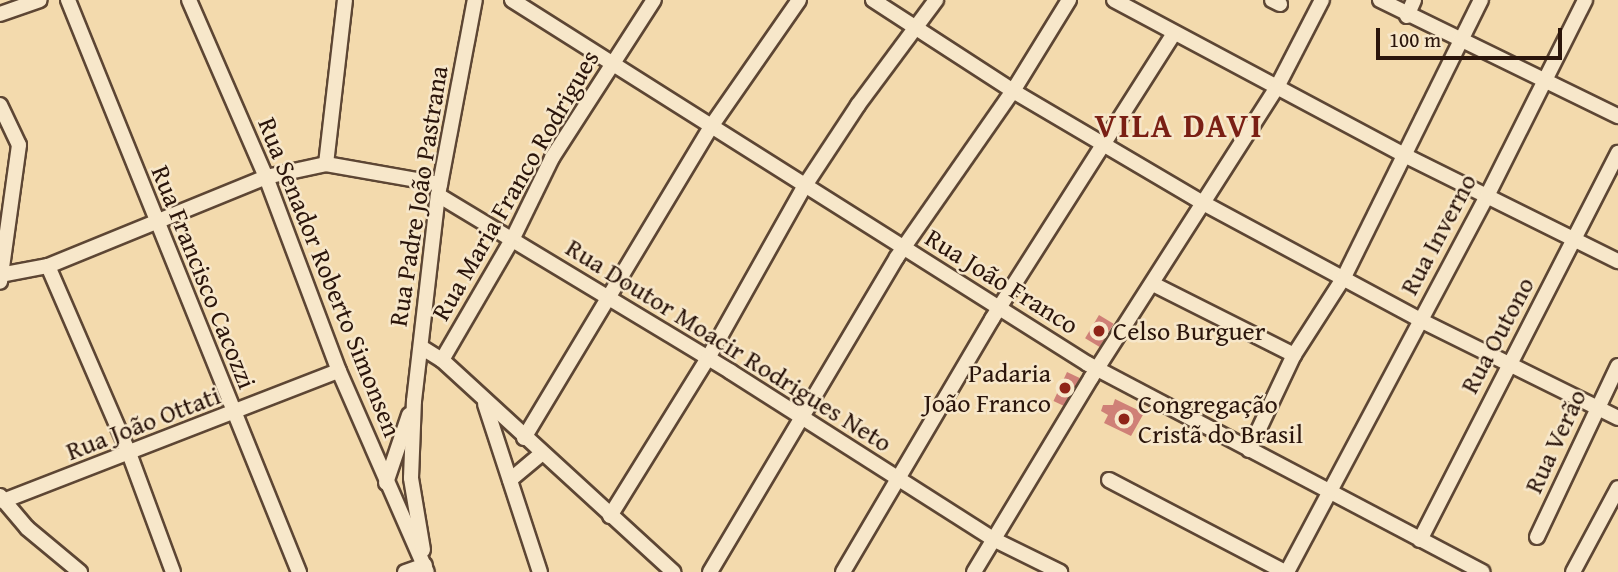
<!DOCTYPE html>
<html>
<head>
<meta charset="utf-8">
<style>
	body { margin:0 }
	#map { position:relative; width:1618px; height:572px; overflow:hidden; background:#f3daad; font-family:"Gentium Book Plus",serif }
	div>[style] { position:absolute }
	[style*='--x'] { left:calc(var(--x)*1px); top:calc(var(--y)*1px); width:calc(var(--w)*1px); rotate:calc(var(--a)*1deg) }
	.building>* { inset:0; background:#cf8077; transform-origin:0 0 }
	.roads { filter:drop-shadow(2px 0 #5d4634) drop-shadow(-2px 0 #5d4634) drop-shadow(0 2px #5d4634) drop-shadow(0 -2px #5d4634) }
	.minor>* { height:14px; margin:-7px; padding:0 7px; transform-origin:7px; border-radius:7px; background:#f7e7ca }
	.dots>* { width:19px; height:19px; translate:-50% -50%; box-sizing:border-box; border:4px solid #f7e7ca; border-radius:50% }
	span { translate:-50% -50%; white-space:nowrap; text-align:center; line-height:1.15; -webkit-text-stroke:5px #f7e7ca; paint-order:stroke }
	.street-label { font-size:26px; color:#2b150b }
	.poi-label { font-size:26px; color:#2b150b }
	.left { translate:0 -50%; text-align:left }
	.right { translate:-100% -50%; text-align:right }
	.district-label { font-size:33px; color:#7a1f14; font-weight:700; letter-spacing:2px }
	.scale { position:absolute; left:1376px; top:28px; width:186px; height:32px; box-sizing:border-box; border:4px solid #2b150b; border-top:0; padding-left:9px; font-size:21px; line-height:24px; white-space:nowrap; color:#2b150b; -webkit-text-stroke:5px #f7e7ca; paint-order:stroke }
</style>
</head>
<body>
<div id="map">
	<div class="building">
		<div style="left:1099px;top:315px;width:17px;height:27px;rotate:31deg"></div>
		<div style="left:1067px;top:372px;width:14px;height:32px;rotate:25deg"></div>
		<div style="clip-path:polygon(1115px 399px,1144px 413px,1131px 436px,1104px 423px,1108px 415px,1101px 411px,1103px 405px,1113px 405px)"></div>
	</div>
	<div class="roads">
		<div class="minor">
			<div style="--x:68;--y:0;--w:617;--a:68.01"></div>
			<div style="--x:189;--y:0;--w:193;--a:66.5"></div>
			<div style="--x:266;--y:177;--w:207;--a:69.4"></div>
			<div style="--x:339;--y:371;--w:219;--a:66.4"></div>
			<div style="--x:512;--y:0;--w:681;--a:32.29"></div>
			<div style="--x:1088;--y:364;--w:446;--a:27.8"></div>
			<div style="--x:873;--y:0;--w:167;--a:33"></div>
			<div style="--x:1013;--y:91;--w:223;--a:30.5"></div>
			<div style="--x:1205;--y:204;--w:244;--a:28.3"></div>
			<div style="--x:1420;--y:320;--w:221;--a:26.3"></div>
			<div style="--x:1114;--y:0;--w:329;--a:28.1"></div>
			<div style="--x:1404;--y:155;--w:239;--a:26.4"></div>
			<div style="--x:1272;--y:0;--w:9;--a:27"></div>
			<div style="--x:1380;--y:0;--w:265;--a:26"></div>
			<div style="--x:0;--y:14;--w:42;--a:-19.3"></div>
			<div style="--x:1407;--y:16;--w:17;--a:-66"></div>
			<div style="--x:0;--y:105;--w:44;--a:64.6"></div>
			<div style="--x:19;--y:145;--w:138;--a:97.9"></div>
			<div style="--x:326;--y:164;--w:165;--a:-83.4"></div>
			<div style="--x:438;--y:195;--w:342;--a:31.1"></div>
			<div style="--x:731;--y:372;--w:311;--a:32.5"></div>
			<div style="--x:993;--y:539;--w:75;--a:26.2"></div>
			<div style="--x:48;--y:266;--w:204;--a:66.6"></div>
			<div style="--x:129;--y:453;--w:127;--a:69.7"></div>
			<div style="--x:0;--y:275;--w:49;--a:-10.6"></div>
			<div style="--x:48;--y:266;--w:235;--a:-22.2"></div>
			<div style="--x:266;--y:177;--w:61;--a:-12.2"></div>
			<div style="--x:326;--y:164;--w:116;--a:10"></div>
			<div style="--x:1153;--y:284;--w:158;--a:26.7"></div>
			<div style="--x:421;--y:347;--w:25;--a:32"></div>
			<div style="--x:442;--y:360;--w:314;--a:42.5"></div>
			<div style="--x:442;--y:360;--w:141;--a:-59.8"></div>
			<div style="--x:513;--y:238;--w:89;--a:-64"></div>
			<div style="--x:552;--y:158;--w:188;--a:-57.2"></div>
			<div style="--x:485;--y:404;--w:177;--a:71.9"></div>
			<div style="--x:524;--y:438;--w:362;--a:-59"></div>
			<div style="--x:710;--y:128;--w:156;--a:-55.2"></div>
			<div style="--x:1249;--y:450;--w:105;--a:-64.7"></div>
			<div style="--x:1294;--y:355;--w:93;--a:-57.3"></div>
			<div style="--x:1344;--y:277;--w:309;--a:-63.7"></div>
			<div style="--x:510;--y:480;--w:40;--a:-40"></div>
			<div style="--x:1109;--y:480;--w:199;--a:27.6"></div>
			<div style="--x:386;--y:483;--w:72;--a:-71.3"></div>
			<div style="--x:0;--y:496;--w:42;--a:49.8"></div>
			<div style="--x:27;--y:528;--w:69;--a:39.7"></div>
			<div style="--x:3;--y:501;--w:360;--a:-21.2"></div>
			<div style="--x:610;--y:516;--w:186;--a:-58.2"></div>
			<div style="--x:708;--y:358;--w:196;--a:-60.7"></div>
			<div style="--x:804;--y:187;--w:98;--a:-56.6"></div>
			<div style="--x:858;--y:105;--w:131;--a:-53.4"></div>
			<div style="--x:1537;--y:537;--w:189;--a:-64.7"></div>
			<div style="--x:1420;--y:540;--w:435;--a:-62.9"></div>
			<div style="--x:423;--y:550;--w:73;--a:-99.5"></div>
			<div style="--x:411;--y:478;--w:77;--a:-87.8"></div>
			<div style="--x:414;--y:401;--w:207;--a:-83.4"></div>
			<div style="--x:438;--y:195;--w:198;--a:-79.3"></div>
			<div style="--x:405;--y:572;--w:21;--a:-19"></div>
			<div style="--x:710;--y:572;--w:366;--a:-59.3"></div>
			<div style="--x:897;--y:257;--w:203;--a:-55.1"></div>
			<div style="--x:1013;--y:91;--w:107;--a:-58.4"></div>
			<div style="--x:843;--y:572;--w:294;--a:-59.5"></div>
			<div style="--x:992;--y:319;--w:337;--a:-57.5"></div>
			<div style="--x:974;--y:572;--w:227;--a:-58.9"></div>
			<div style="--x:1091;--y:378;--w:343;--a:-57.4"></div>
			<div style="--x:1276;--y:89;--w:100;--a:-62.7"></div>
			<div style="--x:1287;--y:572;--w:426;--a:-62"></div>
			<div style="--x:1487;--y:196;--w:219;--a:-63.4"></div>
			<div style="--x:1573;--y:572;--w:95;--a:-61.8"></div>
		</div>
	</div>
	<div class="dots">
		<div style="left:1099px;top:331px;background:#8f2418"></div>
		<div style="left:1065px;top:388px;background:#8f2418"></div>
		<div style="left:1124px;top:419px;background:#8f2418"></div>
	</div>
	<div class="street-label">
		<span style="left:515px;top:185px;rotate:-60deg">Rua Maria Franco Rodrigues</span>
		<span style="left:418px;top:196px;rotate:-81deg">Rua Padre João Pastrana</span>
		<span style="left:1438px;top:234px;rotate:-62deg">Rua Inverno</span>
		<span style="left:204px;top:277px;rotate:68deg">Rua Francisco Cacozzi</span>
		<span style="left:330px;top:277px;rotate:68deg">Rua Senador Roberto Simonsen</span>
		<span style="left:1002px;top:281px;rotate:32deg">Rua João Franco</span>
		<span style="left:1497px;top:335px;rotate:-62deg">Rua Outono</span>
		<span style="left:729px;top:345px;rotate:32deg">Rua Doutor Moacir Rodrigues Neto</span>
		<span style="left:143px;top:423px;rotate:-21deg">Rua João Ottati</span>
		<span style="left:1555px;top:441px;rotate:-65deg">Rua Verão</span>
	</div>
	<div class="poi-label">
		<span class="left" style="left:1113px;top:331px">Celso Burguer</span>
		<span class="right" style="left:1051px;top:388px">Padaria<br>João Franco</span>
		<span class="left" style="left:1138px;top:419px">Congregação<br>Cristã do Brasil</span>
	</div>
	<div class="district-label">
		<span style="left:1179px;top:126px">VILA DAVI</span>
	</div>
	<div class="scale">100 m</div>
</div>
</body>
</html>
